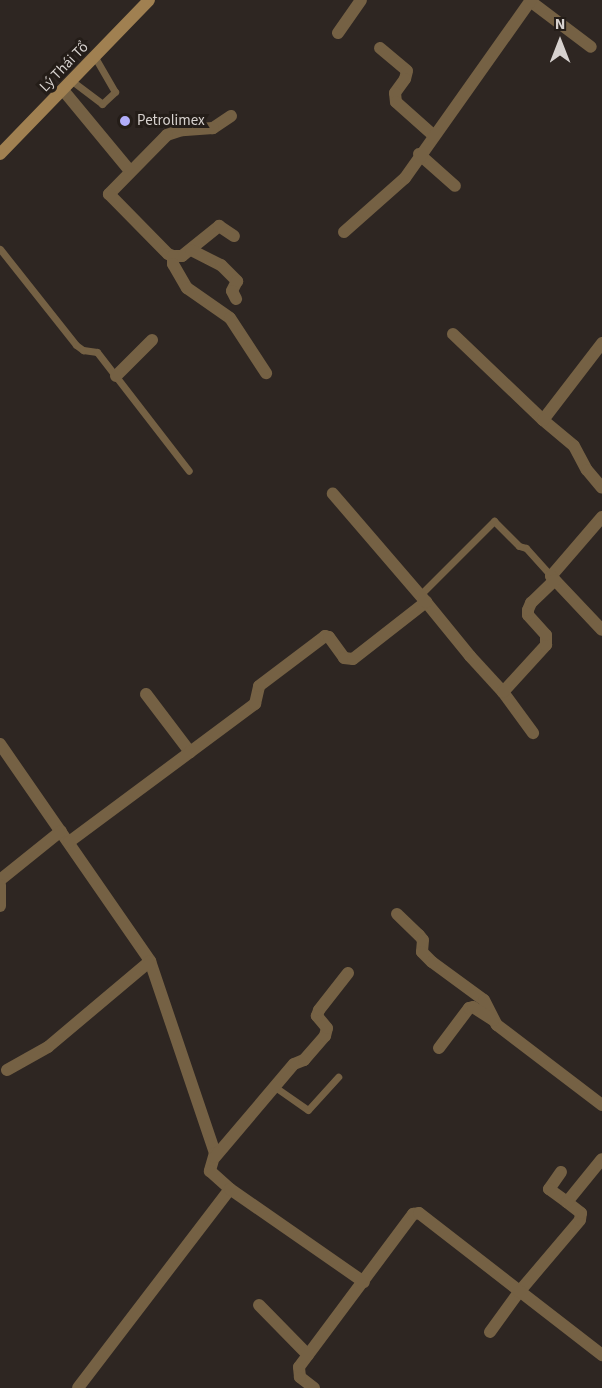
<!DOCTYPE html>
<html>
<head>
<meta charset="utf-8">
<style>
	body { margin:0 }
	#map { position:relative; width:602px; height:1388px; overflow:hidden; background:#2e2622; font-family:"Source Sans 3",sans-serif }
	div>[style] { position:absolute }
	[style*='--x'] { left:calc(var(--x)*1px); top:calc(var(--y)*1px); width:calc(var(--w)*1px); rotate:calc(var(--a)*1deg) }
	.lane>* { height:7px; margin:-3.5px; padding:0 3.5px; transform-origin:3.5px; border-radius:3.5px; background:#756144 }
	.street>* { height:12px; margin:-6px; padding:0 6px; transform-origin:6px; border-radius:6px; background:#756144 }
	.secondary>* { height:12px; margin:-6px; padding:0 6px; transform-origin:6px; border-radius:6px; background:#a08051 }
	.dots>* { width:16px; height:16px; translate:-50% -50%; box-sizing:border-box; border:3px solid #241d18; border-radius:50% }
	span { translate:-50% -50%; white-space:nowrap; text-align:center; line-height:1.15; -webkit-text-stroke:6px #241d18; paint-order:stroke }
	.street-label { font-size:15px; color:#d7d2cf }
	.poi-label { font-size:15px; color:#d7d2cf }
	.left { translate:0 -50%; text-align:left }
	.north { position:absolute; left:530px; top:12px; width:60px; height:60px; -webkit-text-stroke:4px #241d18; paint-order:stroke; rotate:0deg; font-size:16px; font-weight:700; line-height:24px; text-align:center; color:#d7d2cf }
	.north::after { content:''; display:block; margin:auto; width:21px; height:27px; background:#d7d2cf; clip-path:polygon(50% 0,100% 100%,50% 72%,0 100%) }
</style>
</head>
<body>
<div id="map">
	<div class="lane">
		<div style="--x:72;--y:81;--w:38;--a:37"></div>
		<div style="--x:102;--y:104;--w:18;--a:-43"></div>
		<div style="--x:115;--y:92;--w:39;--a:-120"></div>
		<div style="--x:0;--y:249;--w:122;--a:51.6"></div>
		<div style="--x:76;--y:345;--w:9;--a:36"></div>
		<div style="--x:83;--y:350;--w:14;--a:8"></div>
		<div style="--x:97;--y:352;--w:150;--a:52.3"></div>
		<div style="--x:420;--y:595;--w:105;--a:-45"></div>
		<div style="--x:494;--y:521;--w:35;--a:45"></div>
		<div style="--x:519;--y:546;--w:7;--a:16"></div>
		<div style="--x:526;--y:548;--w:38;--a:48"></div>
		<div style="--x:275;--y:1087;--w:40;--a:34.9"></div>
		<div style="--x:308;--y:1110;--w:45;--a:-47.7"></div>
	</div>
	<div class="street">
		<div style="--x:530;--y:1;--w:76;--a:37"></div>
		<div style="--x:338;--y:33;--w:40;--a:-55.1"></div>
		<div style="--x:380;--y:48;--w:35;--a:40"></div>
		<div style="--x:407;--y:71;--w:8;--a:104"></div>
		<div style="--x:405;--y:79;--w:17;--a:126"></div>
		<div style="--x:395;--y:93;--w:9;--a:84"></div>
		<div style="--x:396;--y:102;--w:50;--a:41.7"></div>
		<div style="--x:63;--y:90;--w:105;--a:50.4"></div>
		<div style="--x:231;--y:116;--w:22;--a:146"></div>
		<div style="--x:213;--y:128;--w:31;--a:176"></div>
		<div style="--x:182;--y:130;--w:16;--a:162"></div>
		<div style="--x:167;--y:135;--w:83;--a:134.5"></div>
		<div style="--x:109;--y:194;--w:84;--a:45.5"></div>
		<div style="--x:168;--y:254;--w:5;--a:22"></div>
		<div style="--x:173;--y:256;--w:9;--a:0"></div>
		<div style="--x:182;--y:256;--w:48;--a:-39"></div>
		<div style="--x:219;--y:226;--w:18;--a:34"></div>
		<div style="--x:419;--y:154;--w:48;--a:41.6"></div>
		<div style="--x:344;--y:232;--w:81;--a:-41.5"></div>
		<div style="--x:405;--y:178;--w:218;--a:-54.7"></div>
		<div style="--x:191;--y:250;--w:34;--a:27"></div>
		<div style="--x:221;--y:265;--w:23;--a:45"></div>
		<div style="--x:237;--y:281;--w:11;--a:117"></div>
		<div style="--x:232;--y:291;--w:9;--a:63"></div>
		<div style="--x:173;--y:256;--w:8;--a:90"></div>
		<div style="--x:173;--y:264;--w:28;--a:60"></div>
		<div style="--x:187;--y:288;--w:52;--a:34.9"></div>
		<div style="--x:230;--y:318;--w:66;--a:56.8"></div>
		<div style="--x:453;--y:334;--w:124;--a:43.7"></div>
		<div style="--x:543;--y:420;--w:40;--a:40"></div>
		<div style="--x:574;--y:446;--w:27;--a:62"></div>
		<div style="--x:587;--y:470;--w:23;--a:50"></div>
		<div style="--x:116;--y:376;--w:51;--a:-45"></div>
		<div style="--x:543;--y:420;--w:97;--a:-52.5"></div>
		<div style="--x:602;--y:517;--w:78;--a:130.8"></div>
		<div style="--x:551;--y:576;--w:74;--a:46.6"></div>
		<div style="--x:426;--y:602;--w:70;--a:50.8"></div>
		<div style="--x:470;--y:656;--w:49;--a:47.5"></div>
		<div style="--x:503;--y:692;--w:51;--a:53.8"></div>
		<div style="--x:503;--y:692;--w:64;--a:-47.5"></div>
		<div style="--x:546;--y:645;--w:10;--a:-90"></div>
		<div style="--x:546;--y:635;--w:27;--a:-132"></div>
		<div style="--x:528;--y:615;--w:5;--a:-90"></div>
		<div style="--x:528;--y:610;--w:8;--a:-67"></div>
		<div style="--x:531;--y:603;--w:33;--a:-44"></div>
		<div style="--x:146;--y:694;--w:73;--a:52.8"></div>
		<div style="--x:0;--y:744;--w:264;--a:55.3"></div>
		<div style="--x:150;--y:961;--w:203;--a:71.3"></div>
		<div style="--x:215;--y:1153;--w:19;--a:106"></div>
		<div style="--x:210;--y:1171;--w:27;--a:42"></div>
		<div style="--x:230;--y:1189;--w:250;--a:127.4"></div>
		<div style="--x:69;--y:842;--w:232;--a:-36.6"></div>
		<div style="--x:255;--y:704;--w:18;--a:-77"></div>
		<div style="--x:259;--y:686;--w:83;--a:-37.1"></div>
		<div style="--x:325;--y:636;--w:4;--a:14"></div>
		<div style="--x:329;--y:637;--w:26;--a:54"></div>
		<div style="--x:344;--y:658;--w:9;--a:6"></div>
		<div style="--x:353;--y:659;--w:93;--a:-38"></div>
		<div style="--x:426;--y:602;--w:143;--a:-130.7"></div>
		<div style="--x:0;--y:880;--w:78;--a:-38.8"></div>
		<div style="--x:0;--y:885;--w:21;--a:90"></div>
		<div style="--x:397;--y:914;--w:30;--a:44"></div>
		<div style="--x:419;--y:935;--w:6;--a:51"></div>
		<div style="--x:423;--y:940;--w:12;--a:95"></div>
		<div style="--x:422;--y:952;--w:14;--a:45"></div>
		<div style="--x:432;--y:962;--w:64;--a:36.2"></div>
		<div style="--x:484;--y:1000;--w:28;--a:63"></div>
		<div style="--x:497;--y:1025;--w:132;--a:37.3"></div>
		<div style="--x:439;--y:1048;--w:50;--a:-53.1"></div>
		<div style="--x:469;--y:1008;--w:4;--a:-14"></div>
		<div style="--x:473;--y:1007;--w:24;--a:33"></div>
		<div style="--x:7;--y:1070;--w:47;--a:-29.3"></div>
		<div style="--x:48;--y:1047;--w:133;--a:-40.1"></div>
		<div style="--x:215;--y:1157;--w:122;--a:-49.7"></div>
		<div style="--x:294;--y:1064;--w:11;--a:-22"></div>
		<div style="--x:304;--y:1060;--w:32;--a:-49"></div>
		<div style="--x:325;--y:1036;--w:8;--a:-76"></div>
		<div style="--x:327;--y:1028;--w:16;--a:-130"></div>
		<div style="--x:317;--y:1016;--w:6;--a:-72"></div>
		<div style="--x:319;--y:1010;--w:47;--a:-51.9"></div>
		<div style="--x:561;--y:1172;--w:21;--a:125"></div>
		<div style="--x:549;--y:1189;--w:22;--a:36"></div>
		<div style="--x:230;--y:1189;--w:163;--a:34.8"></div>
		<div style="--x:259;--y:1305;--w:70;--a:45.6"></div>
		<div style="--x:490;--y:1332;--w:49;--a:-54.1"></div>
		<div style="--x:519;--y:1292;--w:94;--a:-49.7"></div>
		<div style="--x:580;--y:1220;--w:7;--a:-82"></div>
		<div style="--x:581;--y:1213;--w:18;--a:-142"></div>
		<div style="--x:567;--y:1202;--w:55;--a:-50.9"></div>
		<div style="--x:314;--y:1388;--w:18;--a:-142"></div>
		<div style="--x:300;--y:1377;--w:10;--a:-96"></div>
		<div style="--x:299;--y:1367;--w:191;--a:-53.3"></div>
		<div style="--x:413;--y:1214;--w:6;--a:-9"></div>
		<div style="--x:419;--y:1213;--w:232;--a:37.8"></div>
	</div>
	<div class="secondary">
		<div style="--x:0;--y:154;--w:214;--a:-45.9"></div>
	</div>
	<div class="dots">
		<div style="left:125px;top:121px;background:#b1adfa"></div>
	</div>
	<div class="street-label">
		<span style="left:64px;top:67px;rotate:-46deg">Lý Thái Tổ</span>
	</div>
	<div class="poi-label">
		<span class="left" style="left:137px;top:121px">Petrolimex</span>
	</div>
	<div class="north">N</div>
</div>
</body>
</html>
